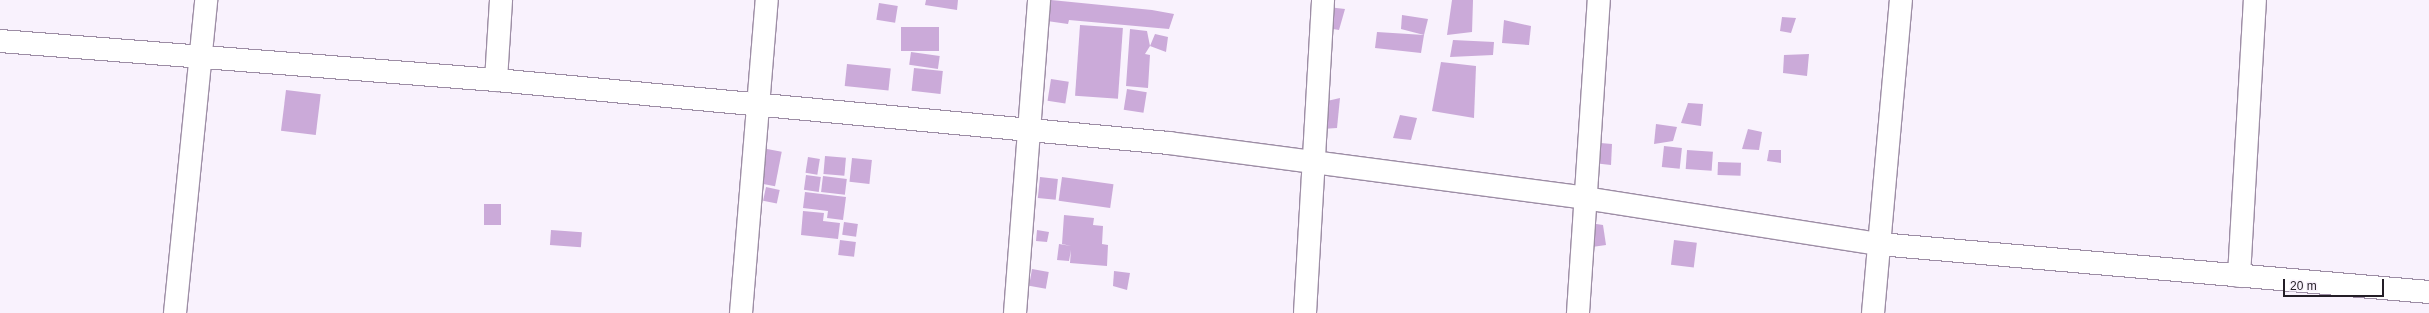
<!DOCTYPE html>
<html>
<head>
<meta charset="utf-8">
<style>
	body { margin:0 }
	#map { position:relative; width:2429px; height:313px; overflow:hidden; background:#f9f2fd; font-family:Arial,sans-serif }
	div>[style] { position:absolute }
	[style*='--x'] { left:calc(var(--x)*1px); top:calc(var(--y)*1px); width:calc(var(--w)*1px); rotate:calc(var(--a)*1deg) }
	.building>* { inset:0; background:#cbaad9; transform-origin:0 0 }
	.roads { filter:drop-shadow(1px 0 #9d8da5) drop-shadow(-1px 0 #9d8da5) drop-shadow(0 1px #9d8da5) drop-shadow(0 -1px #9d8da5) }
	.street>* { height:22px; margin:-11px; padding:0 11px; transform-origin:11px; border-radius:11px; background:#fff }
	.secondary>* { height:22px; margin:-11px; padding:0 11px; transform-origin:11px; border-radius:11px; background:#fff }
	span { translate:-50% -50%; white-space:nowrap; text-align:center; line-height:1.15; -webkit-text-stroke:3px #f9f2fd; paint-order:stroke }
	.scale { position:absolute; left:2283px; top:279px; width:101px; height:18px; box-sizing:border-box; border:2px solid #231d26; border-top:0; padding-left:5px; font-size:12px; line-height:14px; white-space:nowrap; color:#231d26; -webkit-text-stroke:3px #f9f2fd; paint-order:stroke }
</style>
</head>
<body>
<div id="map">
	<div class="building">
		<div style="clip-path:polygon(926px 0,958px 0,957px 10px,925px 5px)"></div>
		<div style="clip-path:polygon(1051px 0,1152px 10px,1174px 14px,1169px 29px,1069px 20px,1068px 24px,1047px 21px)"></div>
		<div style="clip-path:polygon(1452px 0,1473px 0,1472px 32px,1447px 35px)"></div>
		<div style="left:879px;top:3px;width:19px;height:17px;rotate:9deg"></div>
		<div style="clip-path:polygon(1328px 7px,1345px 9px,1339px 30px,1327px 28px)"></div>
		<div style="clip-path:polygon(1402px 15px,1428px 19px,1424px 35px,1401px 29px)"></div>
		<div style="clip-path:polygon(1782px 17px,1796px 18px,1791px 33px,1780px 31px)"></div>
		<div style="clip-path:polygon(1504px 20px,1531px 26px,1529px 45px,1502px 43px)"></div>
		<div style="left:1080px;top:25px;width:43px;height:71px;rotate:4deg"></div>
		<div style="left:901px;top:27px;width:38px;height:24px"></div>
		<div style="clip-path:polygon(1130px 29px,1147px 31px,1150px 46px,1155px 34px,1168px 37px,1166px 52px,1150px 46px,1145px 54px,1150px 55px,1148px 88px,1126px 86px)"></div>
		<div style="clip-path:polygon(1377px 32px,1424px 35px,1421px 53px,1375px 48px)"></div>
		<div style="clip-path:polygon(1453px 40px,1494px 42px,1493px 55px,1450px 57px)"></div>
		<div style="left:911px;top:52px;width:29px;height:13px;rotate:8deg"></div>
		<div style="clip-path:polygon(1809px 54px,1807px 76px,1783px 73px,1784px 55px)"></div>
		<div style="clip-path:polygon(1441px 62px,1476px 66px,1474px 118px,1432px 111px)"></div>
		<div style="left:847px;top:64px;width:44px;height:22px;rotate:6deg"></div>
		<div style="left:914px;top:68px;width:29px;height:23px;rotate:6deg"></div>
		<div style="left:1051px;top:79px;width:18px;height:22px;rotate:9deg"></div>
		<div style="left:1127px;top:89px;width:20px;height:21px;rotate:9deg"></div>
		<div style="left:286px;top:90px;width:35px;height:41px;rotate:7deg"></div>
		<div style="clip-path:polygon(1340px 98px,1337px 128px,1322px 129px,1327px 101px)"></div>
		<div style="clip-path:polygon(1688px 103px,1703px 104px,1701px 126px,1681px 123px)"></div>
		<div style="clip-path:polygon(1400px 115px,1417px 118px,1411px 140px,1393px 138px)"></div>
		<div style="clip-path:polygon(1656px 124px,1677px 127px,1673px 141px,1654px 144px)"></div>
		<div style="clip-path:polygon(1748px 129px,1762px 132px,1759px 150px,1742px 149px)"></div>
		<div style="clip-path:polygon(1589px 142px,1612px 144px,1611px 165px,1593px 163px)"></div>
		<div style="left:1664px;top:146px;width:18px;height:21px;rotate:6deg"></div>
		<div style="left:767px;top:149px;width:15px;height:35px;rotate:11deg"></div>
		<div style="left:1687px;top:150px;width:26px;height:19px;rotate:4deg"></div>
		<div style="clip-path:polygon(1769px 150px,1781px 150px,1781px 163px,1767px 161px)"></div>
		<div style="left:825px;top:156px;width:21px;height:18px;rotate:5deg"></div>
		<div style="left:808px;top:157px;width:12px;height:16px;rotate:9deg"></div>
		<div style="left:852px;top:158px;width:20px;height:24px;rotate:6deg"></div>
		<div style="left:1718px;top:162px;width:23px;height:13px;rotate:2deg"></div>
		<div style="left:806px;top:175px;width:15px;height:15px;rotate:8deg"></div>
		<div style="left:823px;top:176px;width:24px;height:16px;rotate:7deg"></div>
		<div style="left:1040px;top:177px;width:18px;height:21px;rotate:6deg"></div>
		<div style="left:1062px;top:177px;width:52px;height:24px;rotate:8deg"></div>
		<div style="left:766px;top:187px;width:14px;height:14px;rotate:12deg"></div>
		<div style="clip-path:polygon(805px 192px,846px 197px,843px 220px,827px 218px,828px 211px,803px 208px)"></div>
		<div style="left:484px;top:204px;width:17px;height:21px"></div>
		<div style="clip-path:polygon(803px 211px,824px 213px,823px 221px,840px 223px,838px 239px,801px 235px)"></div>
		<div style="clip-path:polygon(1064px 215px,1094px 218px,1093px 225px,1103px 226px,1102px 244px,1108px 245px,1107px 266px,1070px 263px,1071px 250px,1069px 261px,1057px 260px,1059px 244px,1071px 246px,1062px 244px)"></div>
		<div style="left:844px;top:222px;width:14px;height:13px;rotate:8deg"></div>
		<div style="clip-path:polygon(1590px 223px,1603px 225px,1606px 245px,1592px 247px)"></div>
		<div style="left:551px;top:230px;width:31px;height:15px;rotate:4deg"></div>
		<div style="clip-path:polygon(1037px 230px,1049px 232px,1047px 242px,1036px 241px)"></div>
		<div style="left:840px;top:240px;width:16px;height:15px;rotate:7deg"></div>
		<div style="left:1674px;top:240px;width:23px;height:25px;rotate:7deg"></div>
		<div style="left:1032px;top:269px;width:17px;height:17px;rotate:10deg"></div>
		<div style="clip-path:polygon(1114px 271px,1130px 273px,1127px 290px,1113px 286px)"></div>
	</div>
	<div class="roads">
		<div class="street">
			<div style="--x:0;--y:41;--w:498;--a:4.5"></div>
			<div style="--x:496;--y:80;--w:676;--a:5.35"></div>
			<div style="--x:1169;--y:143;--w:420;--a:7.5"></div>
			<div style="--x:1585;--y:198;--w:298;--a:8.9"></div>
			<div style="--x:1879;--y:244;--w:552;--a:4.99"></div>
			<div style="--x:496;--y:80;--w:80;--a:-86.4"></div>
			<div style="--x:2239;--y:276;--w:276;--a:-86.7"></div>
			<div style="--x:175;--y:313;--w:315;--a:-84.3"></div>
			<div style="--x:741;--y:313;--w:314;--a:-85.3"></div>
			<div style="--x:1015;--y:313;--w:314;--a:-85.6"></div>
			<div style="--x:1305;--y:313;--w:314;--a:-86.7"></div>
			<div style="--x:1578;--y:313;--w:314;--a:-86.2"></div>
		</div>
		<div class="secondary">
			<div style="--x:1873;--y:313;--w:314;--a:-84.9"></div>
		</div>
	</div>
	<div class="scale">20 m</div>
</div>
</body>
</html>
